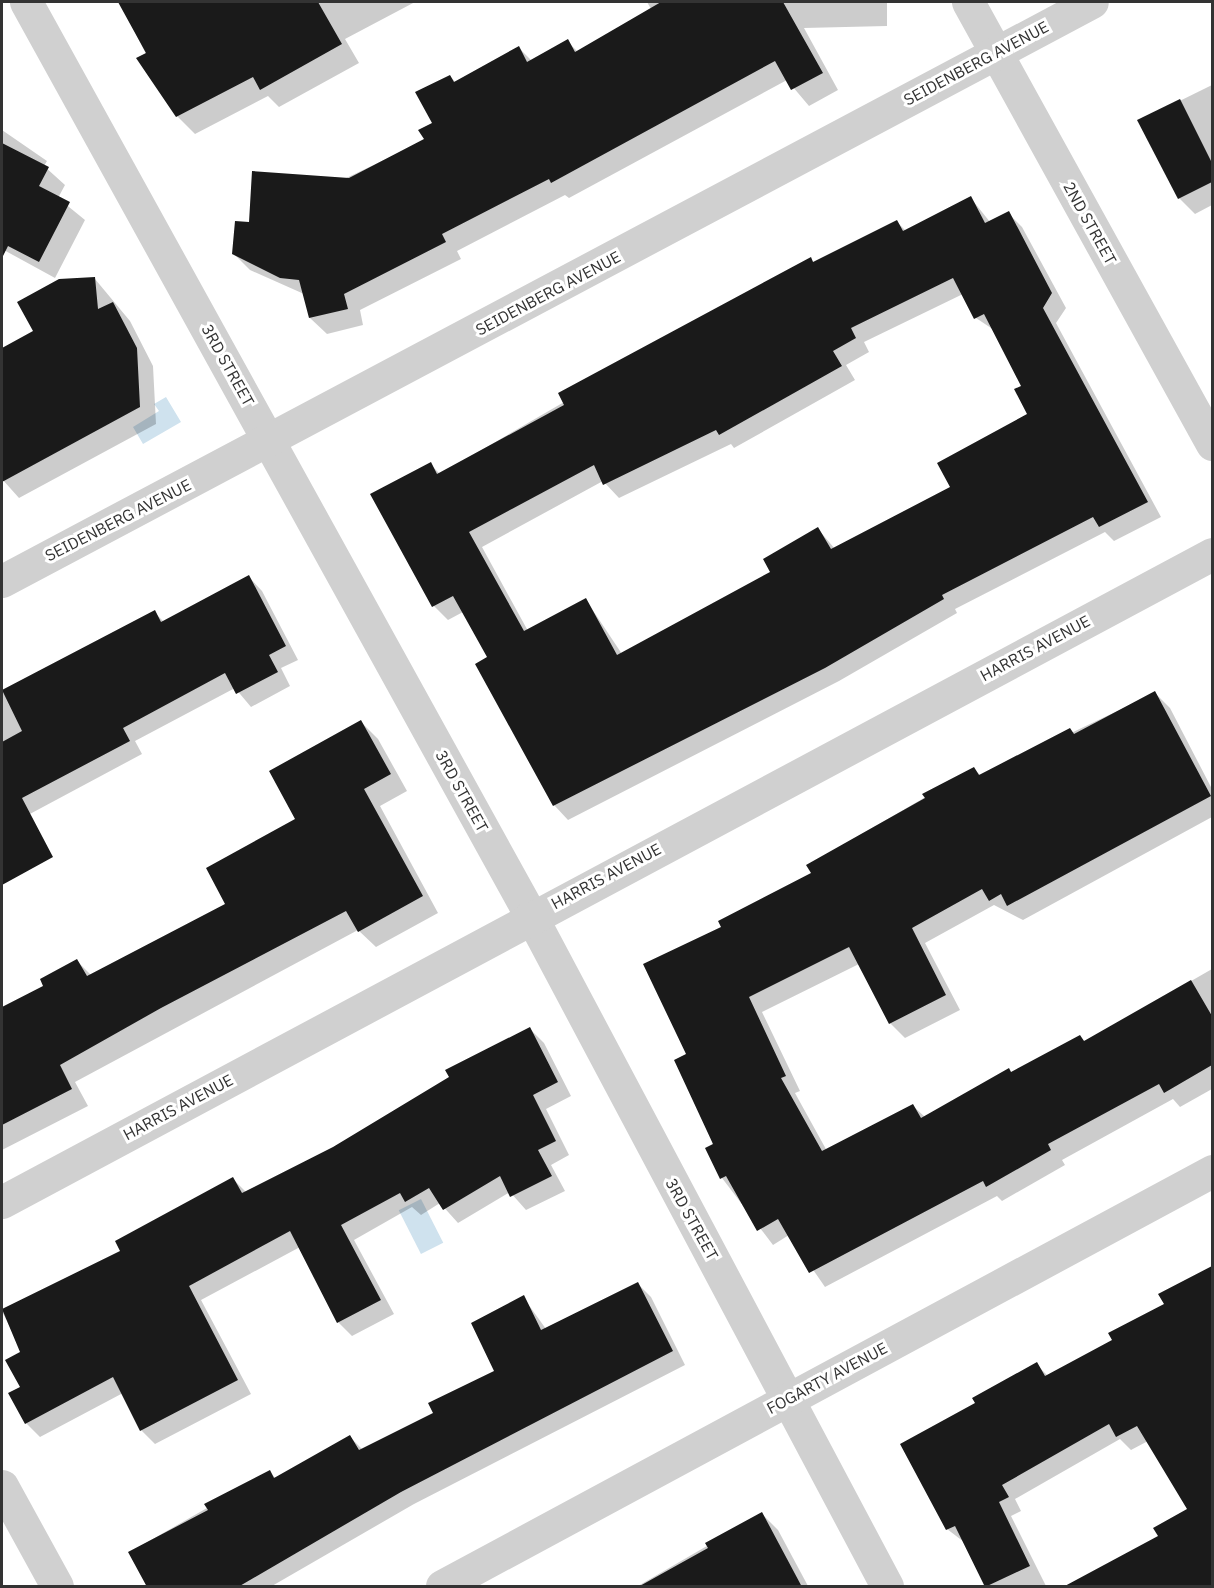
<!DOCTYPE html>
<html>
<head>
<meta charset="utf-8">
<style>
	body { margin:0 }
	#map { position:relative; width:1214px; height:1588px; overflow:hidden; background:#fff; font-family:"IBM Plex Sans",sans-serif }
	div>[style] { position:absolute }
	[style*='--x'] { left:calc(var(--x)*1px); top:calc(var(--y)*1px); width:calc(var(--w)*1px); rotate:calc(var(--a)*1deg) }
	.water>* { inset:0; background:#cfe2ee; transform-origin:0 0 }
	.shadow>* { inset:0; background:#0003 }
	.building>* { inset:0; background:#1a1a1a }
	.minor>* { height:33px; margin:-16.5px; padding:0 16.5px; transform-origin:16.5px; border-radius:16.5px; background:#d0d0d0 }
	span { translate:-50% -50%; white-space:nowrap; text-align:center; line-height:1.15; -webkit-text-stroke:6px #fff; paint-order:stroke }
	.street-label { font-size:16px; color:#333 }
	.frame { position:absolute; inset:0; border:3px solid #333; pointer-events:none }
</style>
</head>
<body>
<div id="map">
	<div class="water">
		<div style="clip-path:polygon(166px 397px,181px 422px,143px 444px,133px 427px,159px 411px,154px 404px)"></div>
		<div style="left:421px;top:1199px;width:49px;height:25px;rotate:63deg"></div>
	</div>
	<div class="shadow">
		<div style="clip-path:polygon(131px 2px,415px 2px,345px 39px,359px 63px,279px 107px,268px 96px,195px 134px,177px 116px,122px 6px)"></div>
		<div style="clip-path:polygon(647px 2px,887px 2px,887px 26px,804px 28px,838px 90px,809px 106px,787px 80px,569px 198px,565px 195px,457px 251px,461px 259px,360px 310px,363px 325px,327px 334px,310px 318px,304px 294px,250px 270px,234px 254px,250px 224px,426px 140px,450px 76px,456px 83px,519px 48px,532px 61px,567px 41px,578px 52px,651px 9px)"></div>
		<div style="clip-path:polygon(1212px 85px,1212px 205px,1195px 214px,1179px 198px,1139px 121px)"></div>
		<div style="clip-path:polygon(2px 130px,47px 161px,44px 166px,65px 185px,58px 198px,85px 220px,55px 278px,2px 249px)"></div>
		<div style="clip-path:polygon(evenodd,970px 197px,990px 222px,1008px 213px,1022px 227px,1066px 308px,1056px 323px,1161px 517px,1114px 541px,1105px 532px,955px 609px,957px 613px,839px 681px,568px 820px,554px 805px,489px 657px,463px 612px,448px 620px,434px 606px,372px 495px,430px 464px,440px 474px,811px 259px,814px 263px,897px 222px,906px 231px,970px 197px,963px 294px,976px 318px,994px 330px,1023px 386px,1029px 414px,952px 488px,835px 549px,818px 529px,772px 572px,622px 654px,586px 600px,528px 631px,482px 547px,603px 481px,619px 498px,731px 444px,734px 448px,855px 380px,846px 365px,869px 352px,864px 342px,963px 294px)"></div>
		<div style="clip-path:polygon(95px 279px,130px 321px,153px 366px,156px 424px,19px 498px,2px 479px,2px 350px,35px 331px)"></div>
		<div style="clip-path:polygon(249px 577px,262px 591px,298px 660px,281px 668px,290px 686px,251px 707px,235px 688px,135px 741px,142px 754px,28px 815px,2px 786px,2px 694px,154px 612px,164px 622px)"></div>
		<div style="clip-path:polygon(1155px 693px,1170px 708px,1212px 789px,1212px 817px,1023px 920px,994px 905px,925px 943px,960px 1010px,905px 1038px,890px 1023px,859px 964px,762px 1012px,800px 1091px,795px 1093px,827px 1151px,913px 1106px,925px 1117px,1080px 1037px,1085px 1042px,1212px 969px,1212px 1089px,1180px 1107px,1173px 1099px,1062px 1160px,1065px 1165px,1002px 1201px,997px 1196px,825px 1287px,789px 1235px,773px 1245px,722px 1178px,688px 1055px,723px 928px,813px 874px,808px 865px,974px 769px,981px 776px)"></div>
		<div style="clip-path:polygon(361px 722px,378px 739px,407px 791px,380px 806px,438px 913px,376px 947px,358px 930px,75px 1082px,88px 1106px,2px 1150px,2px 1009px,45px 987px,77px 961px,91px 975px,227px 904px,298px 820px)"></div>
		<div style="clip-path:polygon(530px 1029px,544px 1043px,571px 1096px,546px 1109px,569px 1155px,551px 1165px,565px 1191px,526px 1210px,510px 1192px,458px 1223px,440px 1203px,421px 1215px,412px 1207px,354px 1240px,394px 1314px,352px 1336px,338px 1322px,300px 1247px,201px 1300px,251px 1394px,155px 1444px,141px 1430px,123px 1393px,40px 1437px,26px 1423px,22px 1352px,2px 1311px,122px 1251px,233px 1179px,246px 1192px,333px 1148px)"></div>
		<div style="clip-path:polygon(1212px 1268px,1212px 1586px,1067px 1586px,1160px 1537px,1189px 1510px,1148px 1441px,1131px 1450px,1120px 1439px,1015px 1499px,1021px 1511px,1011px 1516px,1046px 1586px,987px 1586px,964px 1542px,947px 1529px,902px 1444px,977px 1404px,1036px 1364px,1048px 1376px,1114px 1341px,1166px 1305px,1160px 1295px)"></div>
		<div style="clip-path:polygon(638px 1284px,651px 1297px,685px 1365px,414px 1504px,272px 1586px,148px 1586px,130px 1552px,270px 1472px,276px 1479px,350px 1437px,363px 1450px,435px 1414px,496px 1371px,523px 1297px,546px 1329px)"></div>
		<div style="clip-path:polygon(762px 1514px,778px 1530px,808px 1586px,638px 1586px)"></div>
	</div>
	<div class="building">
		<div style="clip-path:polygon(118px 2px,318px 2px,342px 44px,260px 90px,253px 77px,176px 117px,136px 58px,146px 53px)"></div>
		<div style="clip-path:polygon(661px 2px,783px 2px,823px 73px,791px 90px,775px 61px,551px 183px,549px 179px,442px 234px,446px 242px,344px 294px,348px 309px,309px 318px,299px 280px,280px 278px,232px 254px,235px 221px,249px 222px,252px 171px,349px 178px,424px 139px,418px 130px,432px 123px,415px 92px,450px 75px,454px 82px,519px 46px,527px 62px,568px 39px,575px 52px)"></div>
		<div style="clip-path:polygon(1180px 99px,1212px 163px,1212px 182px,1178px 199px,1137px 120px)"></div>
		<div style="clip-path:polygon(2px 143px,49px 167px,39px 186px,70px 202px,39px 262px,8px 246px,2px 258px)"></div>
		<div style="clip-path:polygon(evenodd,971px 196px,985px 223px,1009px 211px,1052px 293px,1043px 308px,1148px 502px,1099px 527px,1093px 517px,942px 595px,944px 599px,825px 668px,553px 806px,475px 664px,487px 657px,453px 596px,432px 607px,370px 494px,431px 462px,437px 474px,564px 405px,558px 393px,811px 257px,813px 262px,897px 220px,903px 231px,971px 196px,953px 278px,974px 319px,984px 314px,1021px 386px,1014px 389px,1027px 414px,937px 463px,950px 487px,831px 549px,818px 527px,763px 559px,770px 572px,617px 655px,586px 598px,524px 631px,469px 532px,594px 465px,603px 485px,716px 430px,719px 435px,842px 366px,833px 351px,856px 338px,851px 328px,953px 278px)"></div>
		<div style="clip-path:polygon(95px 277px,98px 309px,113px 302px,137px 348px,140px 407px,2px 482px,2px 348px,33px 331px,17px 302px,59px 279px)"></div>
		<div style="clip-path:polygon(249px 575px,286px 646px,269px 655px,278px 672px,236px 694px,225px 673px,123px 728px,130px 741px,22px 798px,53px 857px,2px 885px,2px 742px,22px 731px,2px 690px,155px 610px,161px 622px)"></div>
		<div style="clip-path:polygon(1155px 691px,1211px 796px,1007px 906px,1001px 894px,989px 901px,982px 889px,912px 928px,946px 995px,889px 1024px,849px 947px,749px 997px,786px 1076px,781px 1078px,822px 1151px,913px 1104px,921px 1118px,1009px 1068px,1011px 1072px,1080px 1035px,1084px 1041px,1191px 980px,1212px 1016px,1212px 1065px,1164px 1093px,1159px 1084px,1048px 1144px,1051px 1150px,986px 1187px,983px 1181px,809px 1273px,778px 1219px,757px 1231px,726px 1176px,720px 1179px,705px 1148px,713px 1144px,674px 1060px,686px 1054px,643px 964px,721px 927px,718px 921px,811px 873px,806px 865px,925px 798px,922px 794px,974px 767px,979px 775px,1070px 728px,1074px 734px)"></div>
		<div style="clip-path:polygon(361px 720px,391px 774px,364px 789px,423px 896px,358px 932px,346px 911px,161px 1008px,60px 1065px,72px 1089px,2px 1125px,2px 1007px,43px 986px,40px 979px,77px 959px,87px 976px,225px 904px,206px 868px,295px 819px,269px 771px)"></div>
		<div style="clip-path:polygon(530px 1027px,558px 1082px,533px 1095px,556px 1141px,538px 1150px,552px 1176px,510px 1197px,500px 1176px,443px 1210px,429px 1188px,405px 1202px,400px 1193px,341px 1225px,381px 1300px,337px 1323px,290px 1231px,189px 1286px,238px 1380px,140px 1431px,113px 1377px,25px 1424px,8px 1393px,20px 1387px,5px 1360px,20px 1352px,2px 1309px,120px 1251px,115px 1241px,233px 1177px,242px 1193px,333px 1147px,449px 1077px,445px 1070px)"></div>
		<div style="clip-path:polygon(1212px 1266px,1212px 1587px,1063px 1587px,1158px 1536px,1153px 1528px,1187px 1509px,1137px 1426px,1116px 1437px,1109px 1424px,1002px 1485px,1009px 1497px,999px 1502px,1030px 1566px,985px 1587px,955px 1526px,946px 1530px,900px 1444px,975px 1403px,972px 1398px,1037px 1362px,1045px 1376px,1112px 1340px,1108px 1333px,1164px 1304px,1158px 1294px)"></div>
		<div style="clip-path:polygon(638px 1282px,673px 1351px,401px 1492px,238px 1587px,147px 1587px,128px 1552px,208px 1510px,204px 1504px,270px 1470px,274px 1478px,350px 1435px,359px 1450px,433px 1413px,428px 1403px,494px 1371px,471px 1323px,524px 1295px,541px 1330px)"></div>
		<div style="clip-path:polygon(762px 1512px,802px 1587px,638px 1587px,708px 1548px,705px 1543px)"></div>
	</div>
	<div class="minor">
		<div style="--x:26;--y:2;--w:1044;--a:61.08"></div>
		<div style="--x:531;--y:916;--w:759;--a:62.02"></div>
		<div style="--x:968;--y:2;--w:505;--a:61.1"></div>
		<div style="--x:2;--y:581;--w:1234;--a:-27.98"></div>
		<div style="--x:2;--y:1202;--w:1373;--a:-28.17"></div>
		<div style="--x:2;--y:1486;--w:114;--a:61.2"></div>
		<div style="--x:442;--y:1586;--w:875;--a:-28.32"></div>
	</div>
	<div class="street-label">
		<span style="left:976px;top:63px;rotate:-28deg">SEIDENBERG AVENUE</span>
		<span style="left:1090px;top:223px;rotate:61deg">2ND STREET</span>
		<span style="left:548px;top:293px;rotate:-28deg">SEIDENBERG AVENUE</span>
		<span style="left:228px;top:365px;rotate:61deg">3RD STREET</span>
		<span style="left:118px;top:520px;rotate:-27deg">SEIDENBERG AVENUE</span>
		<span style="left:1035px;top:648px;rotate:-28deg">HARRIS AVENUE</span>
		<span style="left:462px;top:791px;rotate:61deg">3RD STREET</span>
		<span style="left:606px;top:876px;rotate:-28deg">HARRIS AVENUE</span>
		<span style="left:178px;top:1107px;rotate:-28deg">HARRIS AVENUE</span>
		<span style="left:692px;top:1219px;rotate:61deg">3RD STREET</span>
		<span style="left:827px;top:1378px;rotate:-28deg">FOGARTY AVENUE</span>
	</div>
	<div class="frame"></div>
</div>
</body>
</html>
